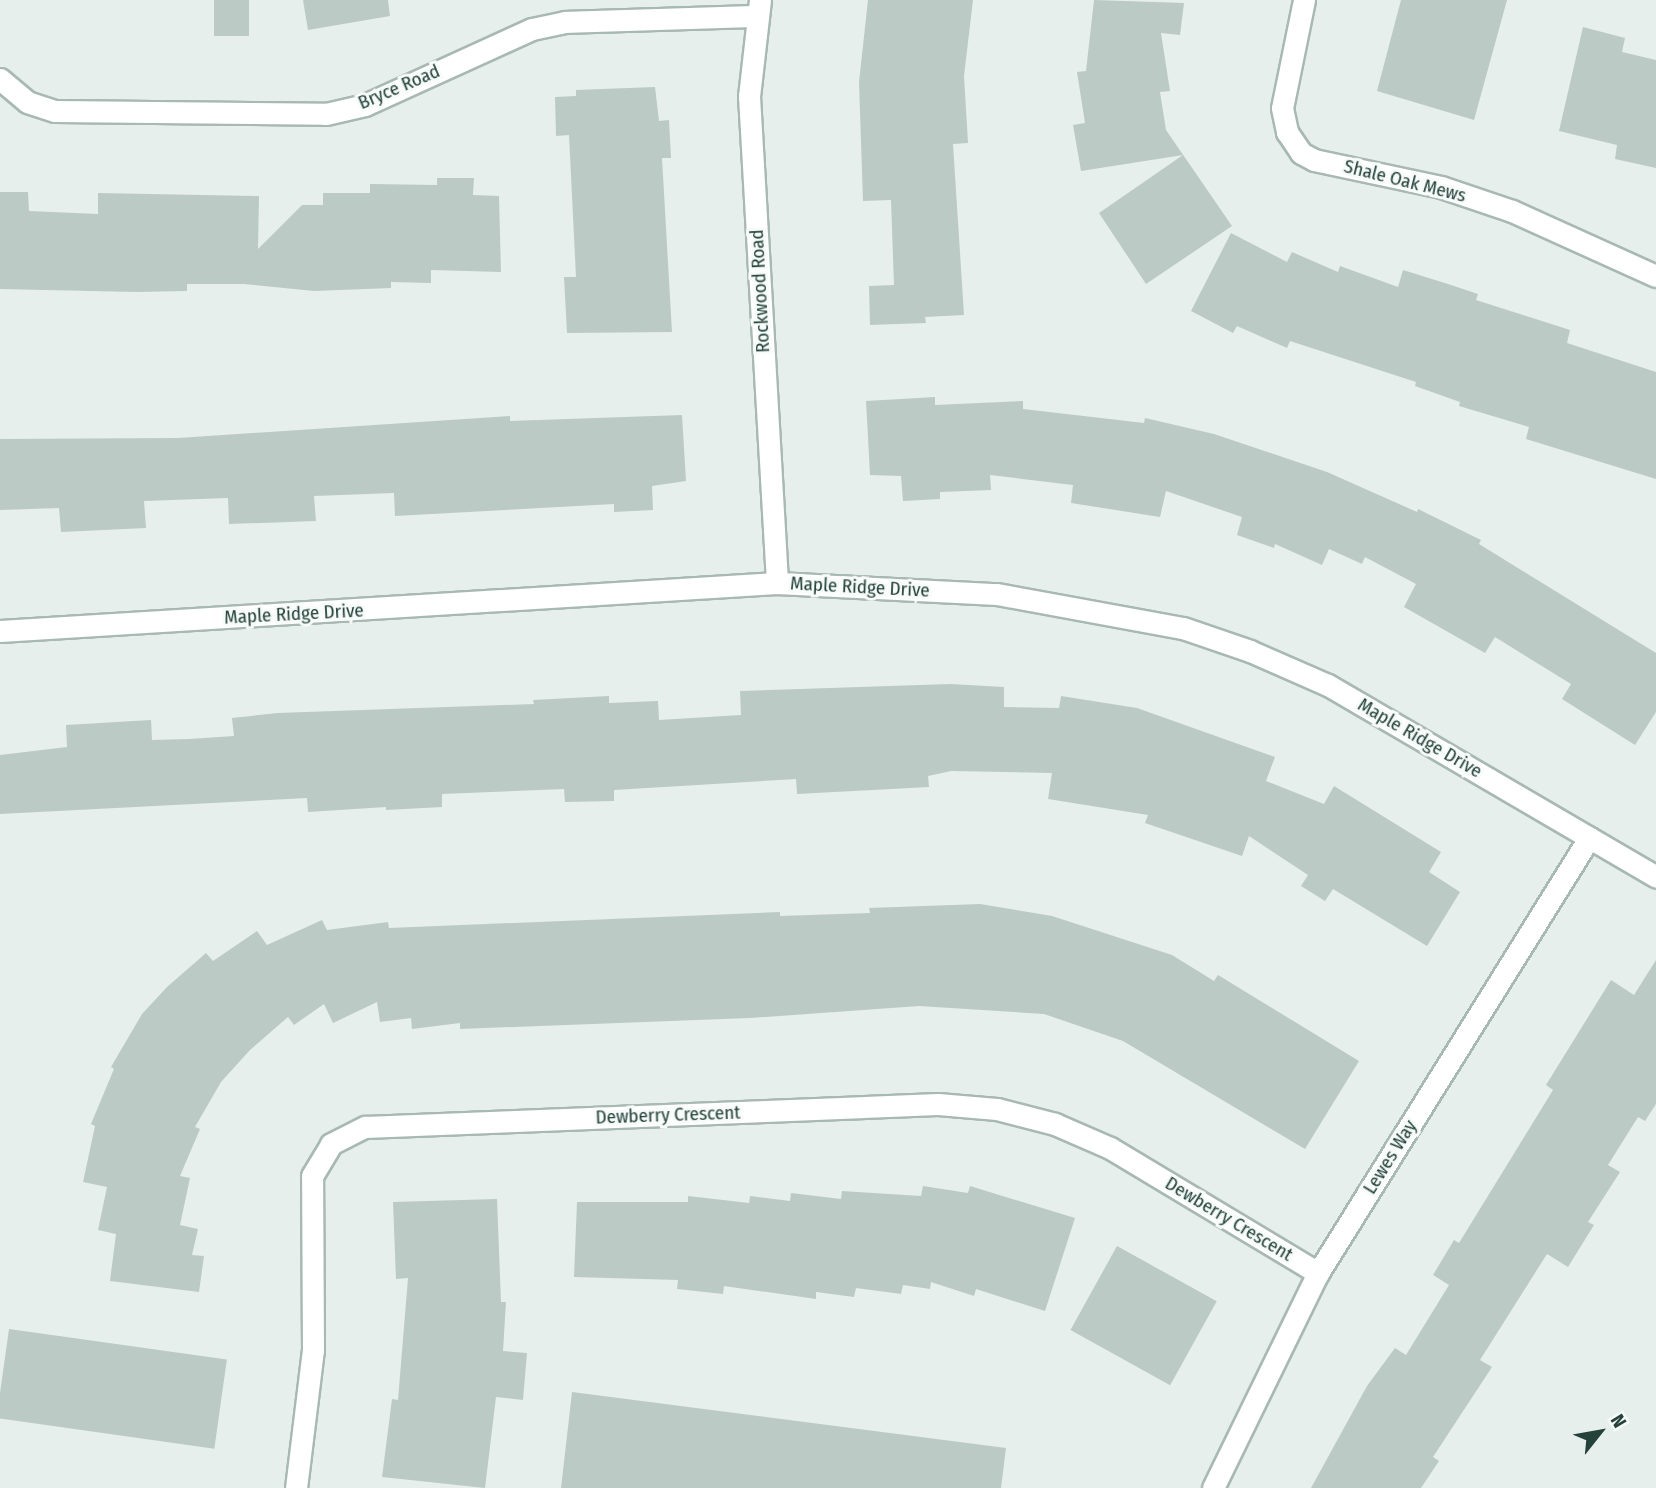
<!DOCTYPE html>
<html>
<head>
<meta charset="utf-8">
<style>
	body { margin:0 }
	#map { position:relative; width:1656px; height:1488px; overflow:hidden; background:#e6efeb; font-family:"Fira Sans Condensed",sans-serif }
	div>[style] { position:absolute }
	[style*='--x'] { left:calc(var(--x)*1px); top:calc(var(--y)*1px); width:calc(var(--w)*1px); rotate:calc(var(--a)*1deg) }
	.building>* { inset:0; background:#bbcac4; transform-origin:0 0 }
	.roads { filter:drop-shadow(2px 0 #a8b8b2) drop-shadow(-2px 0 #a8b8b2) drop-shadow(0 2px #a8b8b2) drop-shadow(0 -2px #a8b8b2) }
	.minor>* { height:21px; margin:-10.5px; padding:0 10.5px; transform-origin:10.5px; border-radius:10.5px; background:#fff }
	span { translate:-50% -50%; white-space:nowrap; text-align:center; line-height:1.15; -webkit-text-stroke:6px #f7fbf9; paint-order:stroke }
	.street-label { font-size:19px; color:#24423a }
	.north { position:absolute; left:1565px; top:1397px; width:70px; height:70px; -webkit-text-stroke:5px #f7fbf9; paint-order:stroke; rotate:59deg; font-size:19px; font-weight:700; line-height:28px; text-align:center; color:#24423a }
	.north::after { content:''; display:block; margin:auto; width:24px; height:32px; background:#24423a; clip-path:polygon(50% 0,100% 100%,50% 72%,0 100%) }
</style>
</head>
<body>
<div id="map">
	<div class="building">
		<div style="left:214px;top:0;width:35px;height:36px"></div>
		<div style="clip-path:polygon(303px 0,388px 0,390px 16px,308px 30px)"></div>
		<div style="clip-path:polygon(868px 0,973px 0,964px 76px,968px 143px,953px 144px,964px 315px,925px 317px,926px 323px,870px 325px,869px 286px,894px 285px,891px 200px,863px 201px,859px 82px)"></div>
		<div style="clip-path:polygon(1094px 0,1184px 3px,1180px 35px,1161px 33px,1170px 91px,1160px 92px,1166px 130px,1232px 226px,1146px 284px,1099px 213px,1183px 155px,1081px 171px,1073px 125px,1085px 123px,1077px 72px,1086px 71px)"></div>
		<div style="clip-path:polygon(1401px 0,1507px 0,1474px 120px,1377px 91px)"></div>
		<div style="clip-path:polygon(1583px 27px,1625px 38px,1622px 52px,1656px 60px,1656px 168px,1615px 159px,1617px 145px,1559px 131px)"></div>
		<div style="clip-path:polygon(655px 87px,659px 121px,669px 120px,671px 158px,662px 158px,672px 332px,567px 333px,564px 277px,576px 277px,569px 135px,556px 136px,555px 97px,576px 96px,576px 90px)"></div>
		<div style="clip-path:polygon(437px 178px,474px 178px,473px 195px,499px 196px,501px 272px,431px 270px,431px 283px,391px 282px,391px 288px,314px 291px,244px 284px,187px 284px,187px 291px,136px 292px,0 289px,0 192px,28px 192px,29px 211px,98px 214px,98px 193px,259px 196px,258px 249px,302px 205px,323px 205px,323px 193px,370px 193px,370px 184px,437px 185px)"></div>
		<div style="clip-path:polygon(1231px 233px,1287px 262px,1292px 252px,1338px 272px,1340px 266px,1398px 287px,1403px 270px,1448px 284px,1478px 294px,1476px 300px,1570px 330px,1567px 343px,1656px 372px,1656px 479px,1526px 439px,1529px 427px,1459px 406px,1460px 402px,1415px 386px,1416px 382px,1290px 341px,1287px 348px,1237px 326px,1233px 333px,1191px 311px)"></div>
		<div style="clip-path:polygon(935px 397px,935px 405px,1023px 401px,1023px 409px,1144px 423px,1145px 418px,1214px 434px,1327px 472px,1417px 512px,1418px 509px,1481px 540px,1479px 544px,1656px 653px,1656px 712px,1635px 745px,1562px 699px,1571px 684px,1495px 637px,1485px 653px,1404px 607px,1416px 584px,1365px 557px,1362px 564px,1329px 549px,1322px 565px,1275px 544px,1274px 548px,1237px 535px,1242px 517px,1166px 491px,1160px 517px,1071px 503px,1073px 485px,990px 475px,991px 490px,940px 492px,940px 499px,903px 501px,901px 476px,870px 475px,866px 401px)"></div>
		<div style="clip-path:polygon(682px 415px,686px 481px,652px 486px,653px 510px,614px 512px,614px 504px,395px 516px,394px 493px,314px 496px,316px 521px,229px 524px,228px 498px,144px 501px,146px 528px,61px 532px,59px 508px,0 510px,0 439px,178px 438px,510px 416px,510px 421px)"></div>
		<div style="clip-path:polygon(950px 684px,1004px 687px,1004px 707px,1059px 708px,1061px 696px,1137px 708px,1275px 757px,1266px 781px,1324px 804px,1334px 786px,1441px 852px,1429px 872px,1460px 892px,1427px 946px,1333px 889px,1325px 901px,1301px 886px,1308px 875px,1249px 836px,1242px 856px,1145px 823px,1148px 815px,1048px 799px,1052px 773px,951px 771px,928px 776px,929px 787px,797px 794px,796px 779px,614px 790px,614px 801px,565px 802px,564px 789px,442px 794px,442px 807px,386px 810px,386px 807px,308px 812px,307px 798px,0 814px,0 755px,67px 747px,66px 725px,151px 720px,152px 740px,189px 739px,234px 736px,232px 718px,278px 713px,534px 704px,533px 700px,609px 696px,609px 703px,658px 701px,659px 720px,741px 715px,740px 691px)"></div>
		<div style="clip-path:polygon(980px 904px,1052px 916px,1172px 955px,1214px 981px,1218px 975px,1359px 1061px,1305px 1149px,1123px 1041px,1044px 1014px,919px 1006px,750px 1018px,460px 1029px,460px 1023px,412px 1029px,411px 1018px,380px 1022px,377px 1002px,333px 1023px,324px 1004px,294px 1025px,288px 1017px,250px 1050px,221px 1082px,195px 1127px,200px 1129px,180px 1176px,190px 1178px,180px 1225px,198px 1229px,192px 1255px,204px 1256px,199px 1292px,110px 1281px,116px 1234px,98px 1230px,107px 1187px,83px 1182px,95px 1126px,91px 1124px,114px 1069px,111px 1067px,142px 1014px,167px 987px,206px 953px,213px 961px,257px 931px,267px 945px,322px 920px,327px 930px,388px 922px,389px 928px,780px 912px,780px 916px,870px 913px,869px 908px)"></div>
		<div style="clip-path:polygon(1656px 960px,1656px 1104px,1645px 1121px,1638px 1117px,1608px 1165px,1620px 1172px,1588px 1222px,1594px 1225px,1568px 1267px,1547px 1254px,1480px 1360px,1492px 1367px,1433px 1457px,1439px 1461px,1421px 1488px,1311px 1488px,1367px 1386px,1395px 1348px,1406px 1355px,1449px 1285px,1433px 1275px,1454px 1240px,1459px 1243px,1553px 1090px,1546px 1085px,1611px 980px,1634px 995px)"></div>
		<div style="clip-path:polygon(923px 1186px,968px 1193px,970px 1186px,1075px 1218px,1045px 1311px,976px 1289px,974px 1296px,931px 1282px,930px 1289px,903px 1285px,901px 1294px,856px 1288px,854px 1297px,816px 1292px,816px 1299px,724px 1286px,723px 1294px,677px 1289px,678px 1280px,574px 1277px,577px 1202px,688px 1202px,688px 1196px,749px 1203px,750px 1196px,790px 1201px,791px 1193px,841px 1199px,842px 1191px,921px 1196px)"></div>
		<div style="clip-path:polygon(497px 1199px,501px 1302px,506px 1302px,503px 1351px,527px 1353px,523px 1400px,496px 1397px,485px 1488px,382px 1477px,392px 1399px,398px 1400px,408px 1278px,396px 1279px,393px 1202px)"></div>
		<div style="left:1117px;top:1246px;width:114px;height:96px;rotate:29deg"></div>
		<div style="left:9px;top:1329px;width:220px;height:90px;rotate:8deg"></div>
		<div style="clip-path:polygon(572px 1392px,1006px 1448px,1001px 1488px,561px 1488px)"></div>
	</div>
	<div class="roads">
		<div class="minor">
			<div style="--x:760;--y:0;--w:97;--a:96.5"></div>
			<div style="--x:749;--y:96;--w:488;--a:86.7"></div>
			<div style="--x:1304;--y:0;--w:110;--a:101.5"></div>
			<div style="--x:1282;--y:108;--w:25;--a:78"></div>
			<div style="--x:1287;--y:132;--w:25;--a:56"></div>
			<div style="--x:1301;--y:153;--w:15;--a:28"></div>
			<div style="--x:1314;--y:160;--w:130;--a:12"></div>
			<div style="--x:1441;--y:187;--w:75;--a:18.7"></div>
			<div style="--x:1512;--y:211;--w:158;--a:24.3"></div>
			<div style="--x:0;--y:79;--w:35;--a:40"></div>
			<div style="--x:27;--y:102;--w:29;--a:18"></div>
			<div style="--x:55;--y:111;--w:271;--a:0.6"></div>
			<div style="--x:326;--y:114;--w:40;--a:-13"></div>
			<div style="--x:365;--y:105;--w:183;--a:-24.5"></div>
			<div style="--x:532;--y:29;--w:34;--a:-12"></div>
			<div style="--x:565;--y:22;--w:193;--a:-1.8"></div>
			<div style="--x:0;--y:631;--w:778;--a:-3.54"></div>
			<div style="--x:777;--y:583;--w:220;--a:2.9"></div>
			<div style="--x:997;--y:594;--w:189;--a:10.4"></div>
			<div style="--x:1183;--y:628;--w:71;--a:18.9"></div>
			<div style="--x:1250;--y:651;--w:85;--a:23.6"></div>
			<div style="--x:1328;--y:685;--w:380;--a:30.3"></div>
			<div style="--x:296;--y:1488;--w:139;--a:-83"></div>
			<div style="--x:313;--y:1350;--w:174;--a:-90.3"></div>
			<div style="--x:312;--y:1176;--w:37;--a:-59"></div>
			<div style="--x:331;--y:1144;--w:38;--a:-27"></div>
			<div style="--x:365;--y:1127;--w:573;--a:-2.3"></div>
			<div style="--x:938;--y:1104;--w:59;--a:4.8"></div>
			<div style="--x:997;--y:1109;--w:60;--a:14.5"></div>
			<div style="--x:1055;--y:1124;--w:60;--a:23.6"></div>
			<div style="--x:1110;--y:1148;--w:243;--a:31"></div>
			<div style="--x:1213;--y:1488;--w:239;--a:-64"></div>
			<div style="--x:1318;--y:1273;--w:513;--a:-58.08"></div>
		</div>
	</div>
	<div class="street-label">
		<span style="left:399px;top:87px;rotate:-23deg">Bryce Road</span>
		<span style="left:1405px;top:181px;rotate:14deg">Shale Oak Mews</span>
		<span style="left:760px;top:291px;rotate:-93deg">Rockwood Road</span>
		<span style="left:860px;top:587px;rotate:3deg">Maple Ridge Drive</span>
		<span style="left:294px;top:614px;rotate:-3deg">Maple Ridge Drive</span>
		<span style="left:1420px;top:738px;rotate:30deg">Maple Ridge Drive</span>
		<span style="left:668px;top:1115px;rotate:-2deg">Dewberry Crescent</span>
		<span style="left:1390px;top:1157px;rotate:-58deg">Lewes Way</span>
		<span style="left:1229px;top:1219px;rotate:31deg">Dewberry Crescent</span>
	</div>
	<div class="north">N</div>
</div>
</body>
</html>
